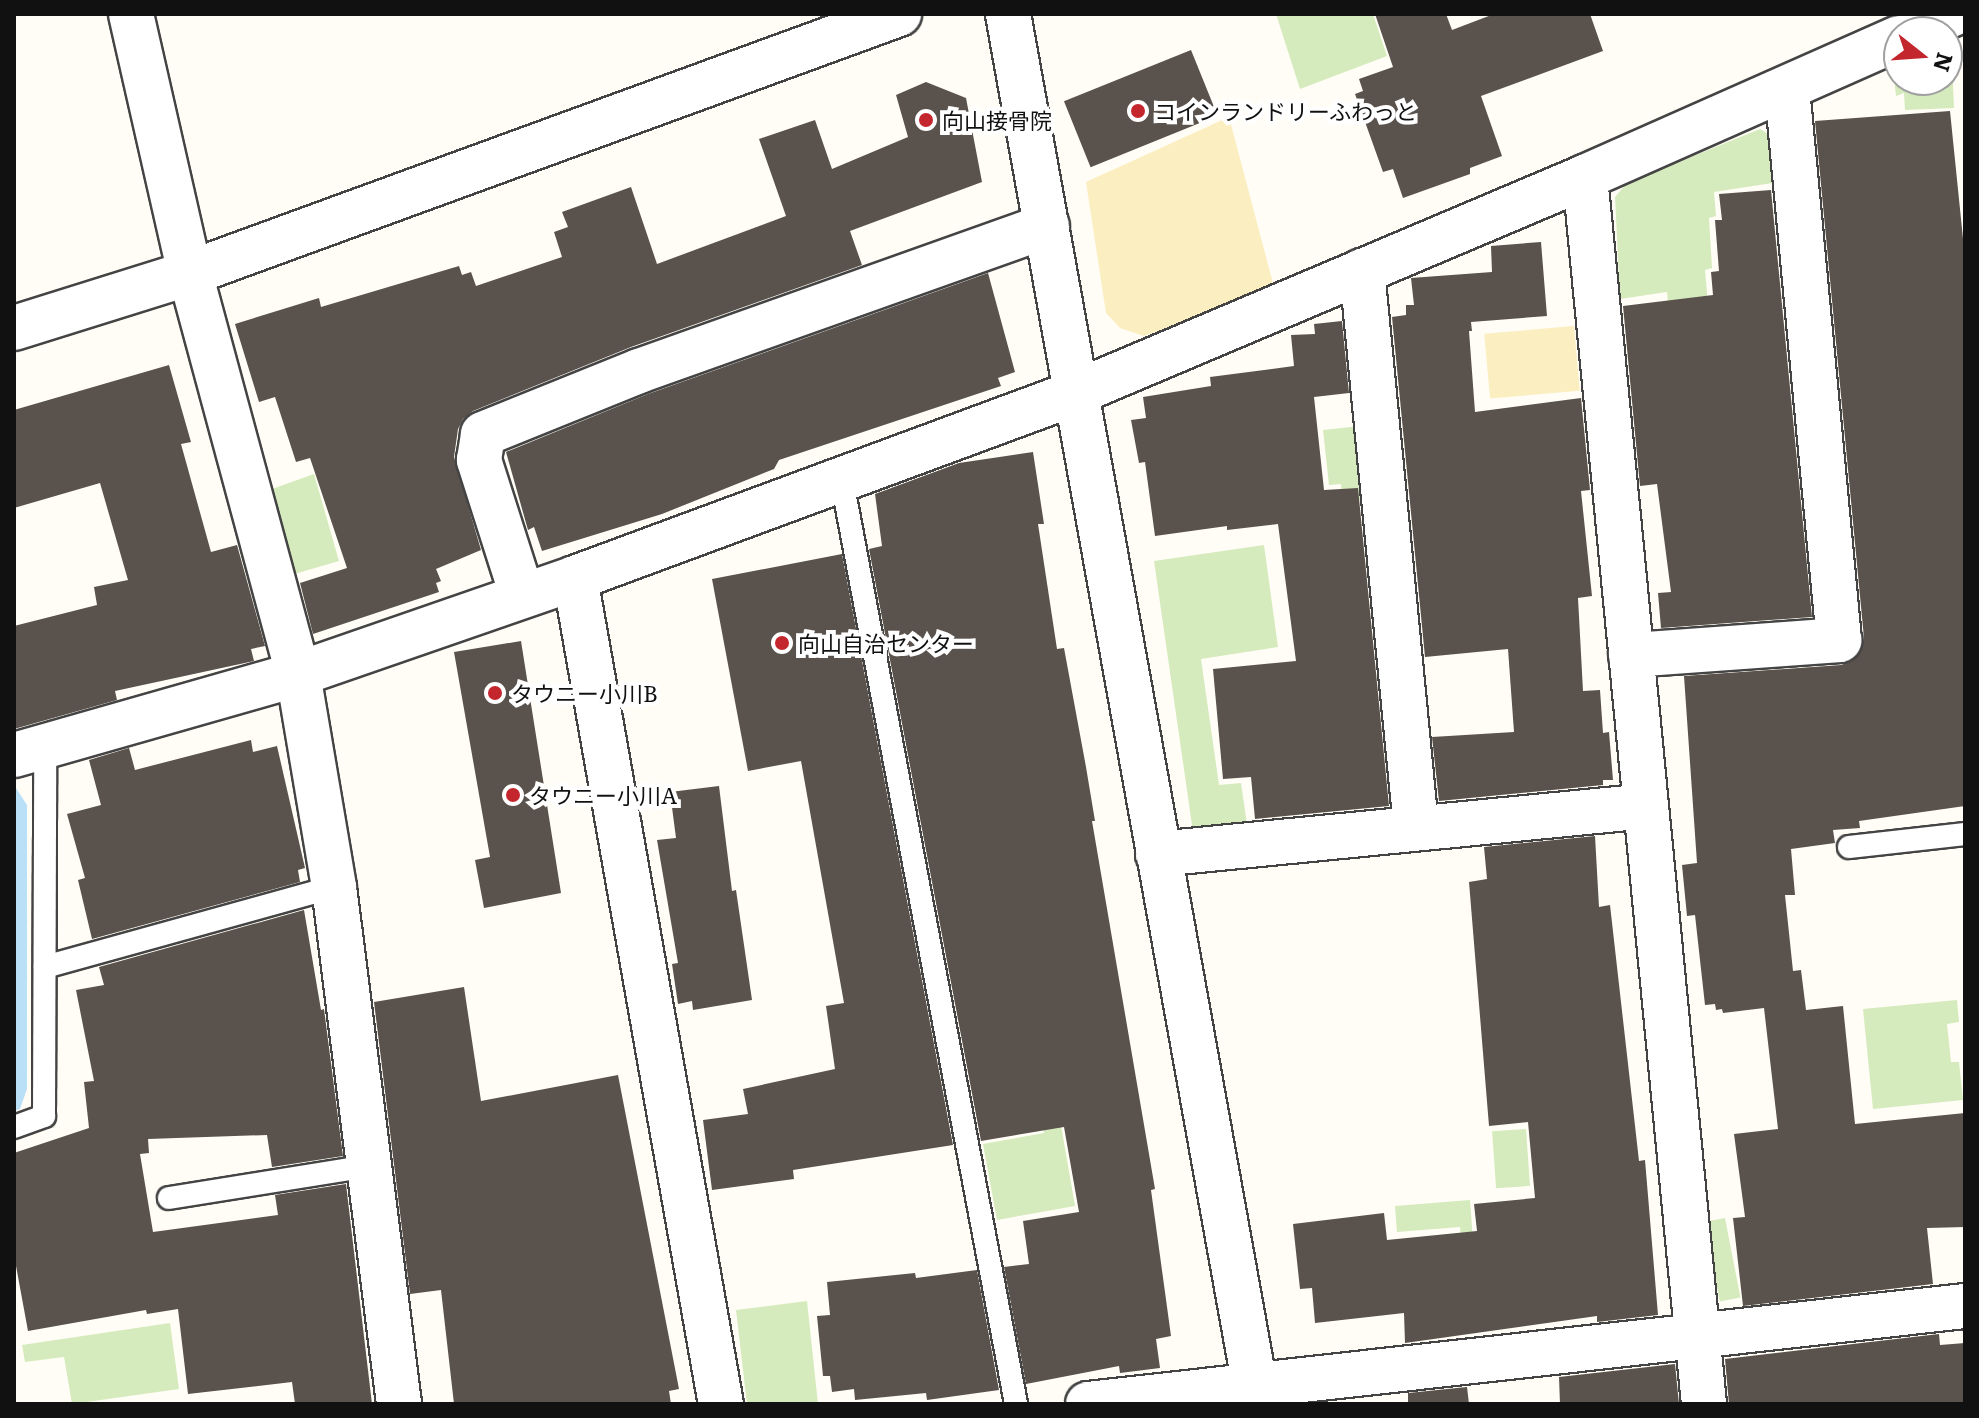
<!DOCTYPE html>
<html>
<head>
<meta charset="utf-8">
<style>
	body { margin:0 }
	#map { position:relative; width:1979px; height:1418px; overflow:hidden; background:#fffdf5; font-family:Literata,"Noto Sans JP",serif }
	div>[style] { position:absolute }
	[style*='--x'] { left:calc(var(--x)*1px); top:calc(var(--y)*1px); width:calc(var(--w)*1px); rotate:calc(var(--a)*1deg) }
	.green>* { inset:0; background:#d5ebbd; transform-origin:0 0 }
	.sand>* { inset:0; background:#fbeec1; transform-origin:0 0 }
	.water>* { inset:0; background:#b9e0f7 }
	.building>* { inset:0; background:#5a524d; transform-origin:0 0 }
	.roads { filter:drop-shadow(2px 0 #444) drop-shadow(-2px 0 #444) drop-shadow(0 2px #444) drop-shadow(0 -2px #444) }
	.service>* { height:22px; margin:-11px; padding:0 11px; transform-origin:11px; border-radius:11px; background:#fff }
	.minor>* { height:44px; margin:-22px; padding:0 22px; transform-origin:22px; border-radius:22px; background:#fff }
	.tertiary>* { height:44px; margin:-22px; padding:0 22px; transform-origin:22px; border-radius:22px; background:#fff }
	.dots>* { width:22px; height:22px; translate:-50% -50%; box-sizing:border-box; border:4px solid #fff; border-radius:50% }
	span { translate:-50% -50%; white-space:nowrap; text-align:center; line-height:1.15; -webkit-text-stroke:8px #fff; paint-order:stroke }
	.poi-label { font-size:22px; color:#111 }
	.left { translate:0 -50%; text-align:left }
	.frame { position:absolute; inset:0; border:16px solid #111; pointer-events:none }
	.north { position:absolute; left:1883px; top:16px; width:80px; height:80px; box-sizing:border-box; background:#fff; border:2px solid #a0a0a0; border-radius:50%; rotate:107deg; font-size:22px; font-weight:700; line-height:32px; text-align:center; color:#111 }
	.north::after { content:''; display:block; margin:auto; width:28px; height:36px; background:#c4262e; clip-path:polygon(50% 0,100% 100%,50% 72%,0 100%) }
</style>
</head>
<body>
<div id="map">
	<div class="green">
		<div style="clip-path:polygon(1276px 14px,1373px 14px,1387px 56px,1300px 89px)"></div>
		<div style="clip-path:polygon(1947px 59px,1952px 60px,1954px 108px,1905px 110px,1904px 93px,1896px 96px,1894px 78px,1899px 75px,1899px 80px,1947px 80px)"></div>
		<div style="clip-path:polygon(1760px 129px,1777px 139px,1779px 182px,1714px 192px,1716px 216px,1709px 218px,1712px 268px,1705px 270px,1711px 338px,1672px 345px,1667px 292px,1620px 299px,1615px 197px,1627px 183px)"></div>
		<div style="clip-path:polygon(1360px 426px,1367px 499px,1342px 501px,1341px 484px,1329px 485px,1323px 430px)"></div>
		<div style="clip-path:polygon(314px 474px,339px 561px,291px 575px,272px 489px)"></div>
		<div style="clip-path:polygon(1264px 545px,1278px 647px,1201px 659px,1219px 785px,1241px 783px,1247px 824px,1193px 832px,1154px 561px)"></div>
		<div style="clip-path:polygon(1957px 1000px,1959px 1022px,1947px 1024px,1951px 1062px,1959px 1062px,1963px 1100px,1873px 1109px,1863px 1009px)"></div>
		<div style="clip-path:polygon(1053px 1079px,1075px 1206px,997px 1220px,983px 1144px,1044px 1133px,1035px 1082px)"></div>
		<div style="left:1526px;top:1129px;width:57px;height:34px;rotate:86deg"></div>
		<div style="clip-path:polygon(1470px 1200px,1475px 1268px,1464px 1269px,1460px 1227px,1397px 1232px,1395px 1206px)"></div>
		<div style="left:1725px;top:1218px;width:81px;height:21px;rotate:79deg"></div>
		<div style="clip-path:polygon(807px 1301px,818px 1404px,838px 1404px,747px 1404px,736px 1310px)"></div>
		<div style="clip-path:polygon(170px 1323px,179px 1389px,72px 1404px,64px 1357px,25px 1362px,22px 1345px)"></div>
	</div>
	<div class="sand">
		<div style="clip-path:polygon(1229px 117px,1274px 287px,1144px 336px,1120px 328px,1106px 313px,1086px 182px)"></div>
		<div style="left:1574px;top:326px;width:65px;height:90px;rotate:85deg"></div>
	</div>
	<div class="water">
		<div style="clip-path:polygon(16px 788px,27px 805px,27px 1089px,20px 1109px,14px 1111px)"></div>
	</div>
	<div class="building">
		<div style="clip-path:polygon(1375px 14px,1446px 14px,1452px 30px,1494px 14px,1590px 14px,1603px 51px,1481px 96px,1502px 156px,1470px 168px,1470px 174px,1403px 198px,1393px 169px,1383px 172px,1355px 94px,1363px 91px,1359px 79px,1393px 67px)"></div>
		<div style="left:1191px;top:50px;width:71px;height:137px;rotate:68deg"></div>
		<div style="clip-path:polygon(926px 82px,966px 98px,982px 182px,850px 231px,862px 265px,631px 347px,473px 411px,463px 419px,458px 429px,454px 457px,481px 550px,436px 569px,441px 581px,436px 583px,439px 592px,313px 634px,300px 583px,347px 568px,310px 458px,296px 462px,275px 397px,259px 402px,235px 324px,319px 298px,321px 307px,459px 266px,462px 275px,471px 272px,476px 286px,562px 257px,554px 232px,568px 227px,562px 212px,631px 187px,657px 264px,786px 216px,759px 139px,815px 120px,832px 169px,908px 137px,896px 95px)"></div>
		<div style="clip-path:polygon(1950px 111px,1965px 258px,1965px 806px,1859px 821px,1860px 828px,1833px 830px,1835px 843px,1791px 849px,1795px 895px,1785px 895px,1793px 971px,1801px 970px,1806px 1010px,1843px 1006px,1855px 1124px,1965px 1113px,1965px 1227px,1927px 1228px,1933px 1284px,1743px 1306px,1733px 1218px,1745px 1217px,1734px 1134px,1778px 1129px,1764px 1008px,1723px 1013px,1722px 1009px,1716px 1010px,1715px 1004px,1705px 1005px,1695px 915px,1687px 916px,1682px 865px,1697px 863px,1684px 676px,1841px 665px,1852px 661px,1861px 651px,1864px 638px,1815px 121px)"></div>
		<div style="clip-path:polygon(1771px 190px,1812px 617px,1661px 628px,1658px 593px,1671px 592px,1657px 484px,1640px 486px,1623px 306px,1713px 295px,1711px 272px,1719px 271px,1715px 220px,1722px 220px,1719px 194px)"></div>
		<div style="clip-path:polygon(1541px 242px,1547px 316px,1471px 322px,1472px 331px,1469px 331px,1475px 412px,1581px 398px,1590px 490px,1581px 491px,1592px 596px,1578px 598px,1583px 691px,1600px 690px,1603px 733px,1609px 732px,1613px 780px,1603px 780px,1603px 785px,1439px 801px,1432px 737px,1514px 732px,1508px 649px,1425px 657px,1392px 317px,1406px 315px,1406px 305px,1414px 305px,1411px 278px,1492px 272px,1491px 246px)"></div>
		<div style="clip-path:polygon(988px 273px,1015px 372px,998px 378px,1001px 386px,779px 460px,774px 469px,662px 514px,542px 551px,534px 527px,528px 530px,506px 452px,648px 394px)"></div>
		<div style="clip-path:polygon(1342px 321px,1349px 393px,1314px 397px,1324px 490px,1358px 488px,1389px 806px,1255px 819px,1251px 777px,1223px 779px,1213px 669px,1296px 661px,1278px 524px,1227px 530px,1227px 526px,1155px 536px,1145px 462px,1139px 463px,1131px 420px,1146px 418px,1143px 397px,1211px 386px,1210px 377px,1294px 366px,1291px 335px,1315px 334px,1314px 324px)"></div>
		<div style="clip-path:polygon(169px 365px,191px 442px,181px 444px,211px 552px,237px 545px,265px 646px,251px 649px,254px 661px,115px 691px,117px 700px,14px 729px,14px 626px,97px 605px,94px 587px,128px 580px,100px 483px,14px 508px,14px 410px)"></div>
		<div style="clip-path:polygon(1033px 452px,1044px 524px,1038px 524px,1057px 649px,1064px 648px,1086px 767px,1095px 821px,1092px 821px,1155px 1189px,1151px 1190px,1171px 1336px,1156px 1339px,1160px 1368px,1120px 1373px,1119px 1366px,1026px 1384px,1004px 1267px,1029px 1264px,1023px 1221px,1079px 1212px,1064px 1127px,981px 1141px,869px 549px,882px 546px,875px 494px,959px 463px)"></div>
		<div style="clip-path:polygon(842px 554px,953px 1145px,793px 1170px,794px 1179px,712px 1190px,703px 1120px,748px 1114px,743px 1089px,835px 1069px,826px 1006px,844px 1003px,801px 761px,748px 771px,712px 579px)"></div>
		<div style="clip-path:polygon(521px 641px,561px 893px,484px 908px,475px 860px,490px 857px,454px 652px)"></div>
		<div style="clip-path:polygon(251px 740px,253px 752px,277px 746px,305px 868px,298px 870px,300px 882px,92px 939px,78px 880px,85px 878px,67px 814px,101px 805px,89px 760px,129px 748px,135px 770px)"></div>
		<div style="clip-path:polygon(719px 786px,732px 891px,736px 890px,752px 1000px,693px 1010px,692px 1001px,678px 1004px,672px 964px,678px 963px,657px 840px,676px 838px,670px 792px)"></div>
		<div style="clip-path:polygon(1595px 836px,1599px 907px,1610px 905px,1639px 1161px,1645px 1160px,1658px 1315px,1597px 1322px,1597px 1316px,1405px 1343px,1404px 1313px,1315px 1323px,1312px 1288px,1300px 1289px,1293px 1224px,1384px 1213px,1387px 1240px,1477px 1231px,1474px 1204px,1535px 1198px,1528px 1122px,1489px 1126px,1469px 882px,1487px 879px,1484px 847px)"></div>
		<div style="clip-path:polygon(304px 910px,321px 1010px,324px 1009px,343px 1156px,272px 1167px,267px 1135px,148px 1139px,149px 1153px,140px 1154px,153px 1232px,278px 1215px,275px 1195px,346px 1184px,372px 1404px,295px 1404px,292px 1382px,188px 1394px,178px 1309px,147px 1314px,146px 1310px,28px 1331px,14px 1255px,14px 1153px,89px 1128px,84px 1082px,94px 1081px,76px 990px,104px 985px,99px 967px)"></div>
		<div style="clip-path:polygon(464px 987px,481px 1101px,618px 1075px,679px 1389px,669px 1391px,671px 1404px,454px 1404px,441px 1290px,410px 1294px,374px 1002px)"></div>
		<div style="clip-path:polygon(977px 1270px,999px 1390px,927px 1400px,926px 1393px,855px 1400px,854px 1389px,832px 1392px,830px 1376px,823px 1376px,817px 1316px,830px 1315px,827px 1282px,915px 1273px,916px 1278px)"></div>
		<div style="clip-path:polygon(1939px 1334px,1940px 1345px,1965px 1343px,1965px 1404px,1729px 1404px,1725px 1359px)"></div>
		<div style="clip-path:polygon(1675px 1364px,1679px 1404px,1560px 1404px,1559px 1377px)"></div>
		<div style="clip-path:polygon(1467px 1387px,1469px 1404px,1408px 1404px,1408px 1393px)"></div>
	</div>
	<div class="roads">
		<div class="service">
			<div style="--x:842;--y:481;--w:939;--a:79.32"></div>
			<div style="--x:1849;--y:847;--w:117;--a:-6.4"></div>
			<div style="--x:45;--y:967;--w:300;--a:-15.5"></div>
			<div style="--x:14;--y:1127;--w:32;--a:-20"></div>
			<div style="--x:44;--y:1116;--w:370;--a:-89.8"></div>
			<div style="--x:169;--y:1198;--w:203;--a:-9.1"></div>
		</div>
		<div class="minor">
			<div style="--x:131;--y:14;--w:266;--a:77.2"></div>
			<div style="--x:190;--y:273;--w:415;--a:74.9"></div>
			<div style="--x:298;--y:674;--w:216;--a:80.4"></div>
			<div style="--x:334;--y:887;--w:521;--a:82.83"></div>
			<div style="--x:1913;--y:32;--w:44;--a:-24.2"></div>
			<div style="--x:1585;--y:177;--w:1233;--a:84.46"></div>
			<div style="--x:1362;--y:271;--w:559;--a:84.45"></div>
			<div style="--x:575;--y:578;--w:839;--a:79.98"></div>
			<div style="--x:522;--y:595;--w:142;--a:-107.7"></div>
			<div style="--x:479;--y:460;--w:26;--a:-81"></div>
			<div style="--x:483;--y:434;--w:168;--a:-22"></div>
			<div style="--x:639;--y:371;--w:433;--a:-19.6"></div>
			<div style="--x:1631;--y:655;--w:209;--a:-4.1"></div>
			<div style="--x:1839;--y:640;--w:553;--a:-95.39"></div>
			<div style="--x:14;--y:755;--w:295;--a:-15.9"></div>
			<div style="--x:298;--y:674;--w:293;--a:-19.1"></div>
			<div style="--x:575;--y:578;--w:533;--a:-20.3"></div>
			<div style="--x:1075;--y:393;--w:554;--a:-22.95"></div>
			<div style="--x:1585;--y:177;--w:343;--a:-23.9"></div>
			<div style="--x:1158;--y:854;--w:490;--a:-5.6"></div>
			<div style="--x:1088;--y:1404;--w:882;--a:-6.38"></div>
		</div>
		<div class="tertiary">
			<div style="--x:1008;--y:14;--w:1412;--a:79.8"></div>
			<div style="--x:14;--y:328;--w:184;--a:-17.4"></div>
			<div style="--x:190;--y:273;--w:755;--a:-20.07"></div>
		</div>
	</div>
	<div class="dots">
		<div style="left:1138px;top:111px;background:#c4262e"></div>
		<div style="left:926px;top:120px;background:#c4262e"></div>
		<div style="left:782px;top:643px;background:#c4262e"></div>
		<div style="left:495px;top:693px;background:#c4262e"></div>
		<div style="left:513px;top:795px;background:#c4262e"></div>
	</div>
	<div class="poi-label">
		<span class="left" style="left:1154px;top:111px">コインランドリーふわっと</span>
		<span class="left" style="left:942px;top:120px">向山接骨院</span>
		<span class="left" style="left:798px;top:643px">向山自治センター</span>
		<span class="left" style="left:511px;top:693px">タウニー小川B</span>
		<span class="left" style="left:529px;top:795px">タウニー小川A</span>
	</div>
	<div class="frame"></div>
	<div class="north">N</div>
</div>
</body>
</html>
